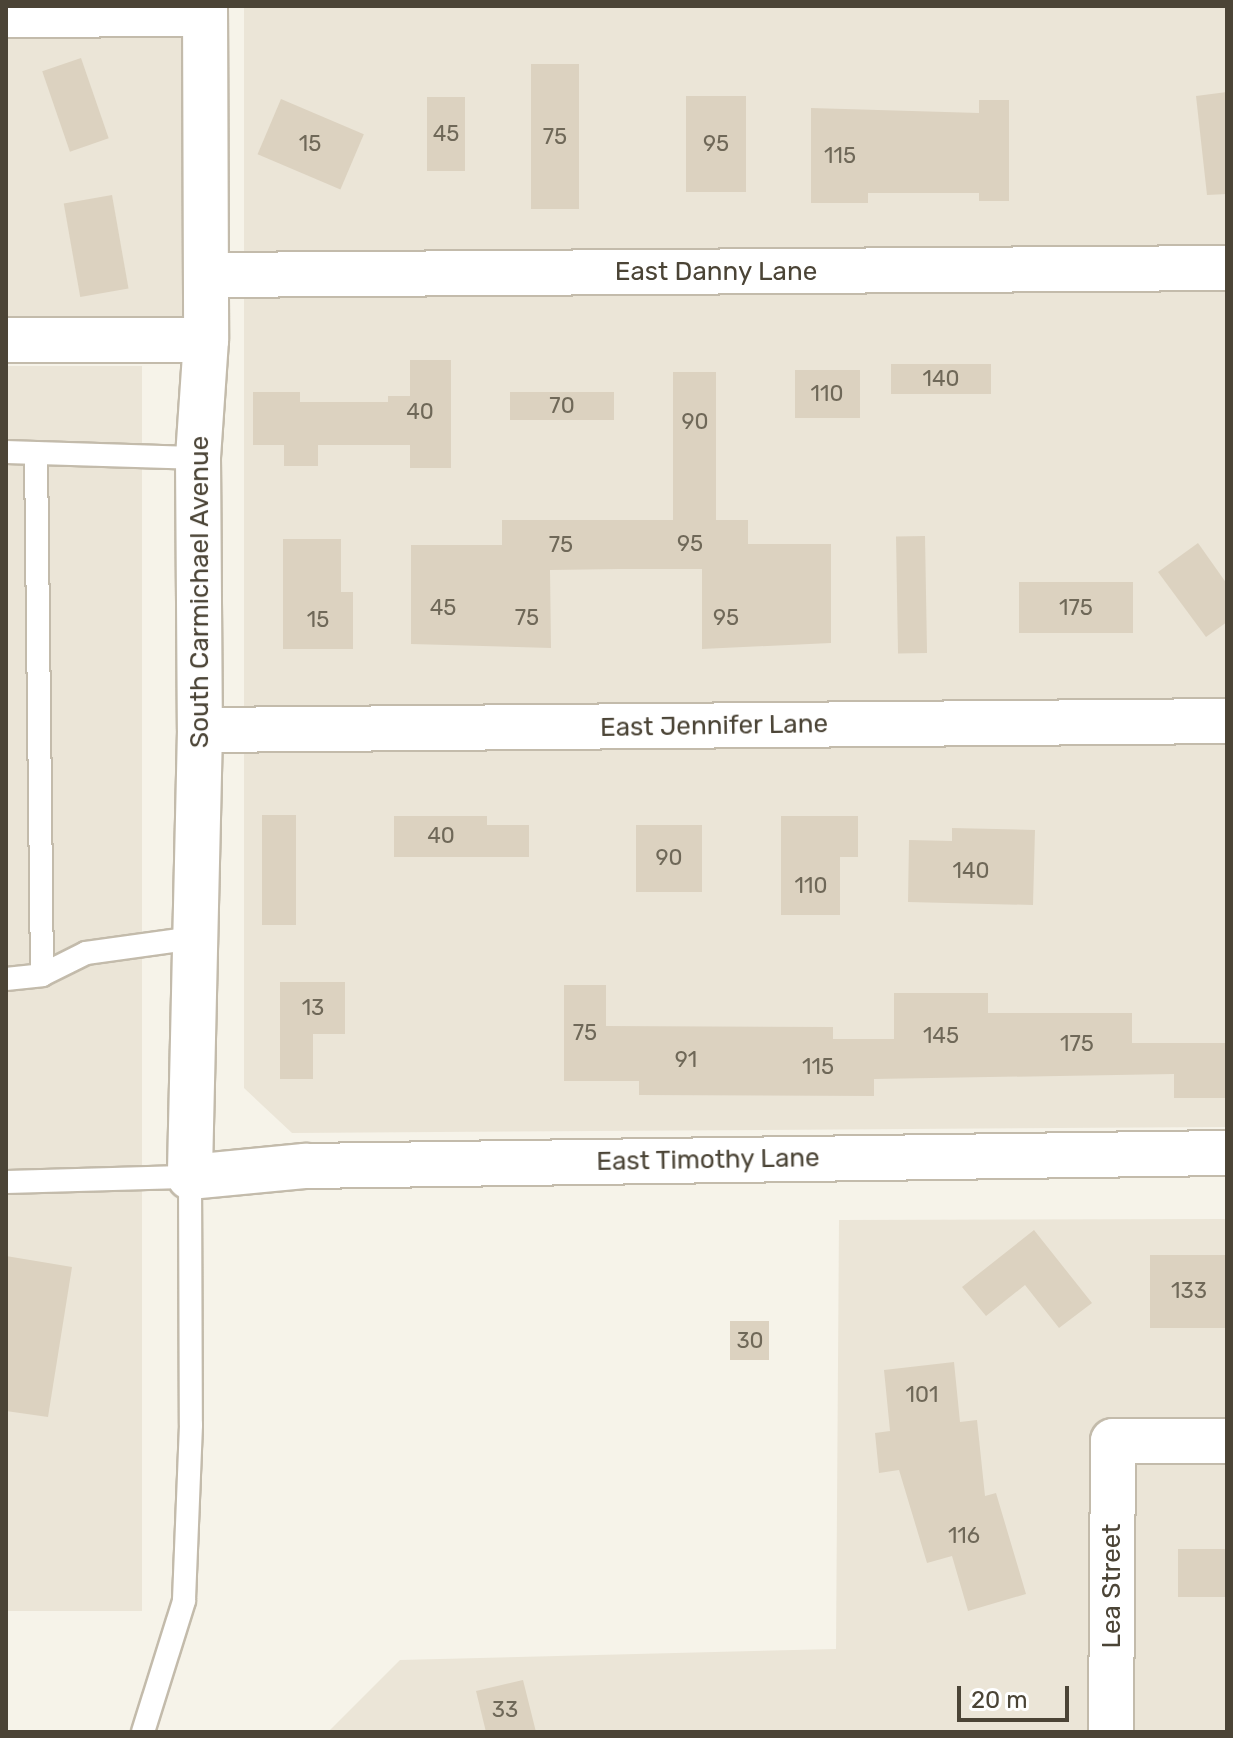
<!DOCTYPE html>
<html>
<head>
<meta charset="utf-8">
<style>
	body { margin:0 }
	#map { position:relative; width:1233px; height:1738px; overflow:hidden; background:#f6f3e9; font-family:Rubik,sans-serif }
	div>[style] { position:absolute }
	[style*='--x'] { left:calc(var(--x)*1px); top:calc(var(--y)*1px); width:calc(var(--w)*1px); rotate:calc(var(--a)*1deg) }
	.residential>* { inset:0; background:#ebe5d7; transform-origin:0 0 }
	.building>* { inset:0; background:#dcd2c0; transform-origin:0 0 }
	.roads { filter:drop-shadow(2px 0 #c3bbab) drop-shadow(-2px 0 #c3bbab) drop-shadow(0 2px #c3bbab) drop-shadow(0 -2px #c3bbab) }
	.service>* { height:22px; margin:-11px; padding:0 11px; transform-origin:11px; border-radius:11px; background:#fff }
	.minor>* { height:44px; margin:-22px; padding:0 22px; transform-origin:22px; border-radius:22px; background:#fff }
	span { translate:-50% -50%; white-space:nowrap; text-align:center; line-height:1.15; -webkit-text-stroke:7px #fff; paint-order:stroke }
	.number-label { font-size:22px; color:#6f6858 }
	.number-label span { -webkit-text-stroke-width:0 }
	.street-label { font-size:26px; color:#4b4436 }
	.frame { position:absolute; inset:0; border:8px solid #4b4436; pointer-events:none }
	.scale { position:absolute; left:957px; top:1686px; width:112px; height:36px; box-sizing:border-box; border:4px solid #4b4436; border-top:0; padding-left:10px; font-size:24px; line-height:28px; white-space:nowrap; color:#4b4436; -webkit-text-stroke:6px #fff; paint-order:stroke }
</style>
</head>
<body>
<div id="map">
	<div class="residential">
		<div style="left:6px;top:6px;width:199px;height:334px"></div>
		<div style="clip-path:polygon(244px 6px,1227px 6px,1227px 1127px,292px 1133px,244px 1088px)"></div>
		<div style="left:6px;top:366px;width:136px;height:1245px"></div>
		<div style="clip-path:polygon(1227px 1219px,1227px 1732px,328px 1732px,400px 1660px,836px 1649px,839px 1220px)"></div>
	</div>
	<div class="building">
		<div style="left:81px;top:58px;width:85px;height:41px;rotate:71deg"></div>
		<div style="left:531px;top:64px;width:48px;height:145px"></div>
		<div style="clip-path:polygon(1227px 92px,1227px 194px,1207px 195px,1196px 96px)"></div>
		<div style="left:686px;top:96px;width:60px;height:96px"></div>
		<div style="left:427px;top:97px;width:38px;height:74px"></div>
		<div style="left:281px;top:99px;width:90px;height:60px;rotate:23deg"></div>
		<div style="clip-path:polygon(979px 100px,1009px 100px,1009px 201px,979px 201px,979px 193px,868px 193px,868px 203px,811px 203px,811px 108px,979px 113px)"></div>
		<div style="left:112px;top:195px;width:95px;height:49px;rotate:80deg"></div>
		<div style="clip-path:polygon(410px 360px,451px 360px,451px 468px,410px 468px,410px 445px,318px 445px,318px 466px,284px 466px,284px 445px,253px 445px,253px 392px,300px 392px,300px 402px,388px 402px,388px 396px,410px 396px)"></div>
		<div style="left:891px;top:364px;width:100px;height:30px"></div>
		<div style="left:795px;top:370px;width:65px;height:48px"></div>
		<div style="clip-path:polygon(673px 372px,716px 372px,716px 520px,748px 520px,748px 544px,831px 544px,831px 643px,702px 649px,702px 569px,619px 569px,550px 570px,551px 648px,411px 644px,411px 545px,502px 545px,502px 520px,673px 520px)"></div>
		<div style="left:510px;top:392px;width:104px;height:28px"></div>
		<div style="left:925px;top:536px;width:117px;height:29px;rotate:89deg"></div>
		<div style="clip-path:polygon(283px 539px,341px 539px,341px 592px,353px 592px,353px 649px,283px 649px)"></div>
		<div style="clip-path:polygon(1198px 543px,1227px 584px,1227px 622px,1206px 637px,1158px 572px)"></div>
		<div style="left:1019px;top:582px;width:114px;height:51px"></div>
		<div style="left:262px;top:815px;width:34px;height:110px"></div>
		<div style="clip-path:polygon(394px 816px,487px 816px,487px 825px,529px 825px,529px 857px,394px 857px)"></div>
		<div style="clip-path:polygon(781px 816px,858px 816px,858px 857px,840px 857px,840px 915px,781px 915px)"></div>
		<div style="left:636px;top:825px;width:66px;height:67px"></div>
		<div style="clip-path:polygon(952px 828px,1035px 830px,1033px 905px,908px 902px,909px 840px,952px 841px)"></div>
		<div style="clip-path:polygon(280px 982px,345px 982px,345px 1034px,313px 1034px,313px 1079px,280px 1079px)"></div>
		<div style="clip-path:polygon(564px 985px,606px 985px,606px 1026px,833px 1027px,833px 1039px,894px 1039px,894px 993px,988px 993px,988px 1013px,1132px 1013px,1132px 1043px,1227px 1043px,1227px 1098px,1174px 1098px,1174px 1074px,874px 1079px,874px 1096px,639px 1095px,639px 1081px,564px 1081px)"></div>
		<div style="clip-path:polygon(1034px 1230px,1092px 1303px,1059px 1328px,1025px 1285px,986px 1316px,962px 1287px)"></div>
		<div style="left:1150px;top:1255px;width:77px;height:73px"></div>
		<div style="clip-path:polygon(6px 1256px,72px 1267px,48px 1417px,6px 1411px)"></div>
		<div style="left:730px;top:1321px;width:39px;height:39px"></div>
		<div style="clip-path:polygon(954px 1362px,960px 1422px,977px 1420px,985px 1496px,996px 1493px,1026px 1594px,968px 1611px,952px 1556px,927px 1563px,899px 1470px,879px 1473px,875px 1433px,890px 1431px,884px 1370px)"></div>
		<div style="left:1178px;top:1549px;width:49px;height:48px"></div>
		<div style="clip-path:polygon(523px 1680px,536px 1732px,486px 1732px,476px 1691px)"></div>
	</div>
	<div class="roads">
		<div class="service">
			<div style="--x:6;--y:452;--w:192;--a:1.8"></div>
			<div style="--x:36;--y:453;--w:522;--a:89.34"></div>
			<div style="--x:6;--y:979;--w:36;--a:-6"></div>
			<div style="--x:42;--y:975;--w:49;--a:-26.6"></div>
			<div style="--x:86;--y:953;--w:109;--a:-7.9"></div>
			<div style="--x:6;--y:1182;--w:184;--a:-1.6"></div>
			<div style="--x:190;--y:1177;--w:248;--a:89.8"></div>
			<div style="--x:191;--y:1425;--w:176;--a:92.3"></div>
			<div style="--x:184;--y:1601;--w:137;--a:107.4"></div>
		</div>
		<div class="minor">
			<div style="--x:205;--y:6;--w:334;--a:89.8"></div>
			<div style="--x:206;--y:340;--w:118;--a:93.9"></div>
			<div style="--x:198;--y:458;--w:272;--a:89.6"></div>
			<div style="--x:200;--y:730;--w:447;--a:91.3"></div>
			<div style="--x:190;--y:1177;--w:116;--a:-5.5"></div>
			<div style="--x:305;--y:1166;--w:922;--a:-0.81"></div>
			<div style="--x:6;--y:15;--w:199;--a:-0.3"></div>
			<div style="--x:206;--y:275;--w:1021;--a:-0.39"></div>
			<div style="--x:6;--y:340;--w:200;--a:0"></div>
			<div style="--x:200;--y:730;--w:1027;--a:-0.5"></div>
			<div style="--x:1111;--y:1732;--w:291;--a:-89.6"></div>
			<div style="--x:1113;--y:1441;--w:114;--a:0"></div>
		</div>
	</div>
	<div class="number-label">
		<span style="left:446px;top:134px">45</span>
		<span style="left:555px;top:137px">75</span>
		<span style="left:310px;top:144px">15</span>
		<span style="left:716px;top:144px">95</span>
		<span style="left:840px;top:156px">115</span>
		<span style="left:941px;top:379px">140</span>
		<span style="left:827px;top:394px">110</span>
		<span style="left:562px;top:406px">70</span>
		<span style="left:420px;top:412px">40</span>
		<span style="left:695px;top:422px">90</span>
		<span style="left:690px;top:544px">95</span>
		<span style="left:561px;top:545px">75</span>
		<span style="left:443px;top:608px">45</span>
		<span style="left:1076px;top:608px">175</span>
		<span style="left:527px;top:618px">75</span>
		<span style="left:726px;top:618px">95</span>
		<span style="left:318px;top:620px">15</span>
		<span style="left:441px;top:836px">40</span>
		<span style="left:669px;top:858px">90</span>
		<span style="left:971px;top:871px">140</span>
		<span style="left:811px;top:886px">110</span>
		<span style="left:313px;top:1008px">13</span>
		<span style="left:585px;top:1033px">75</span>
		<span style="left:941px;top:1036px">145</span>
		<span style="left:1077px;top:1044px">175</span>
		<span style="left:686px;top:1060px">91</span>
		<span style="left:818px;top:1067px">115</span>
		<span style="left:1189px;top:1291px">133</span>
		<span style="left:750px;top:1341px">30</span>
		<span style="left:922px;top:1395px">101</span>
		<span style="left:964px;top:1536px">116</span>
		<span style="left:505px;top:1710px">33</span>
	</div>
	<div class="street-label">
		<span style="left:716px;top:272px">East Danny Lane</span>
		<span style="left:200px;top:592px;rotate:-90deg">South Carmichael Avenue</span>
		<span style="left:714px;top:726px;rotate:-1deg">East Jennifer Lane</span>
		<span style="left:708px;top:1160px;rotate:-1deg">East Timothy Lane</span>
		<span style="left:1112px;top:1586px;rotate:-90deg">Lea Street</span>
	</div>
	<div class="frame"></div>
	<div class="scale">20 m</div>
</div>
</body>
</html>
